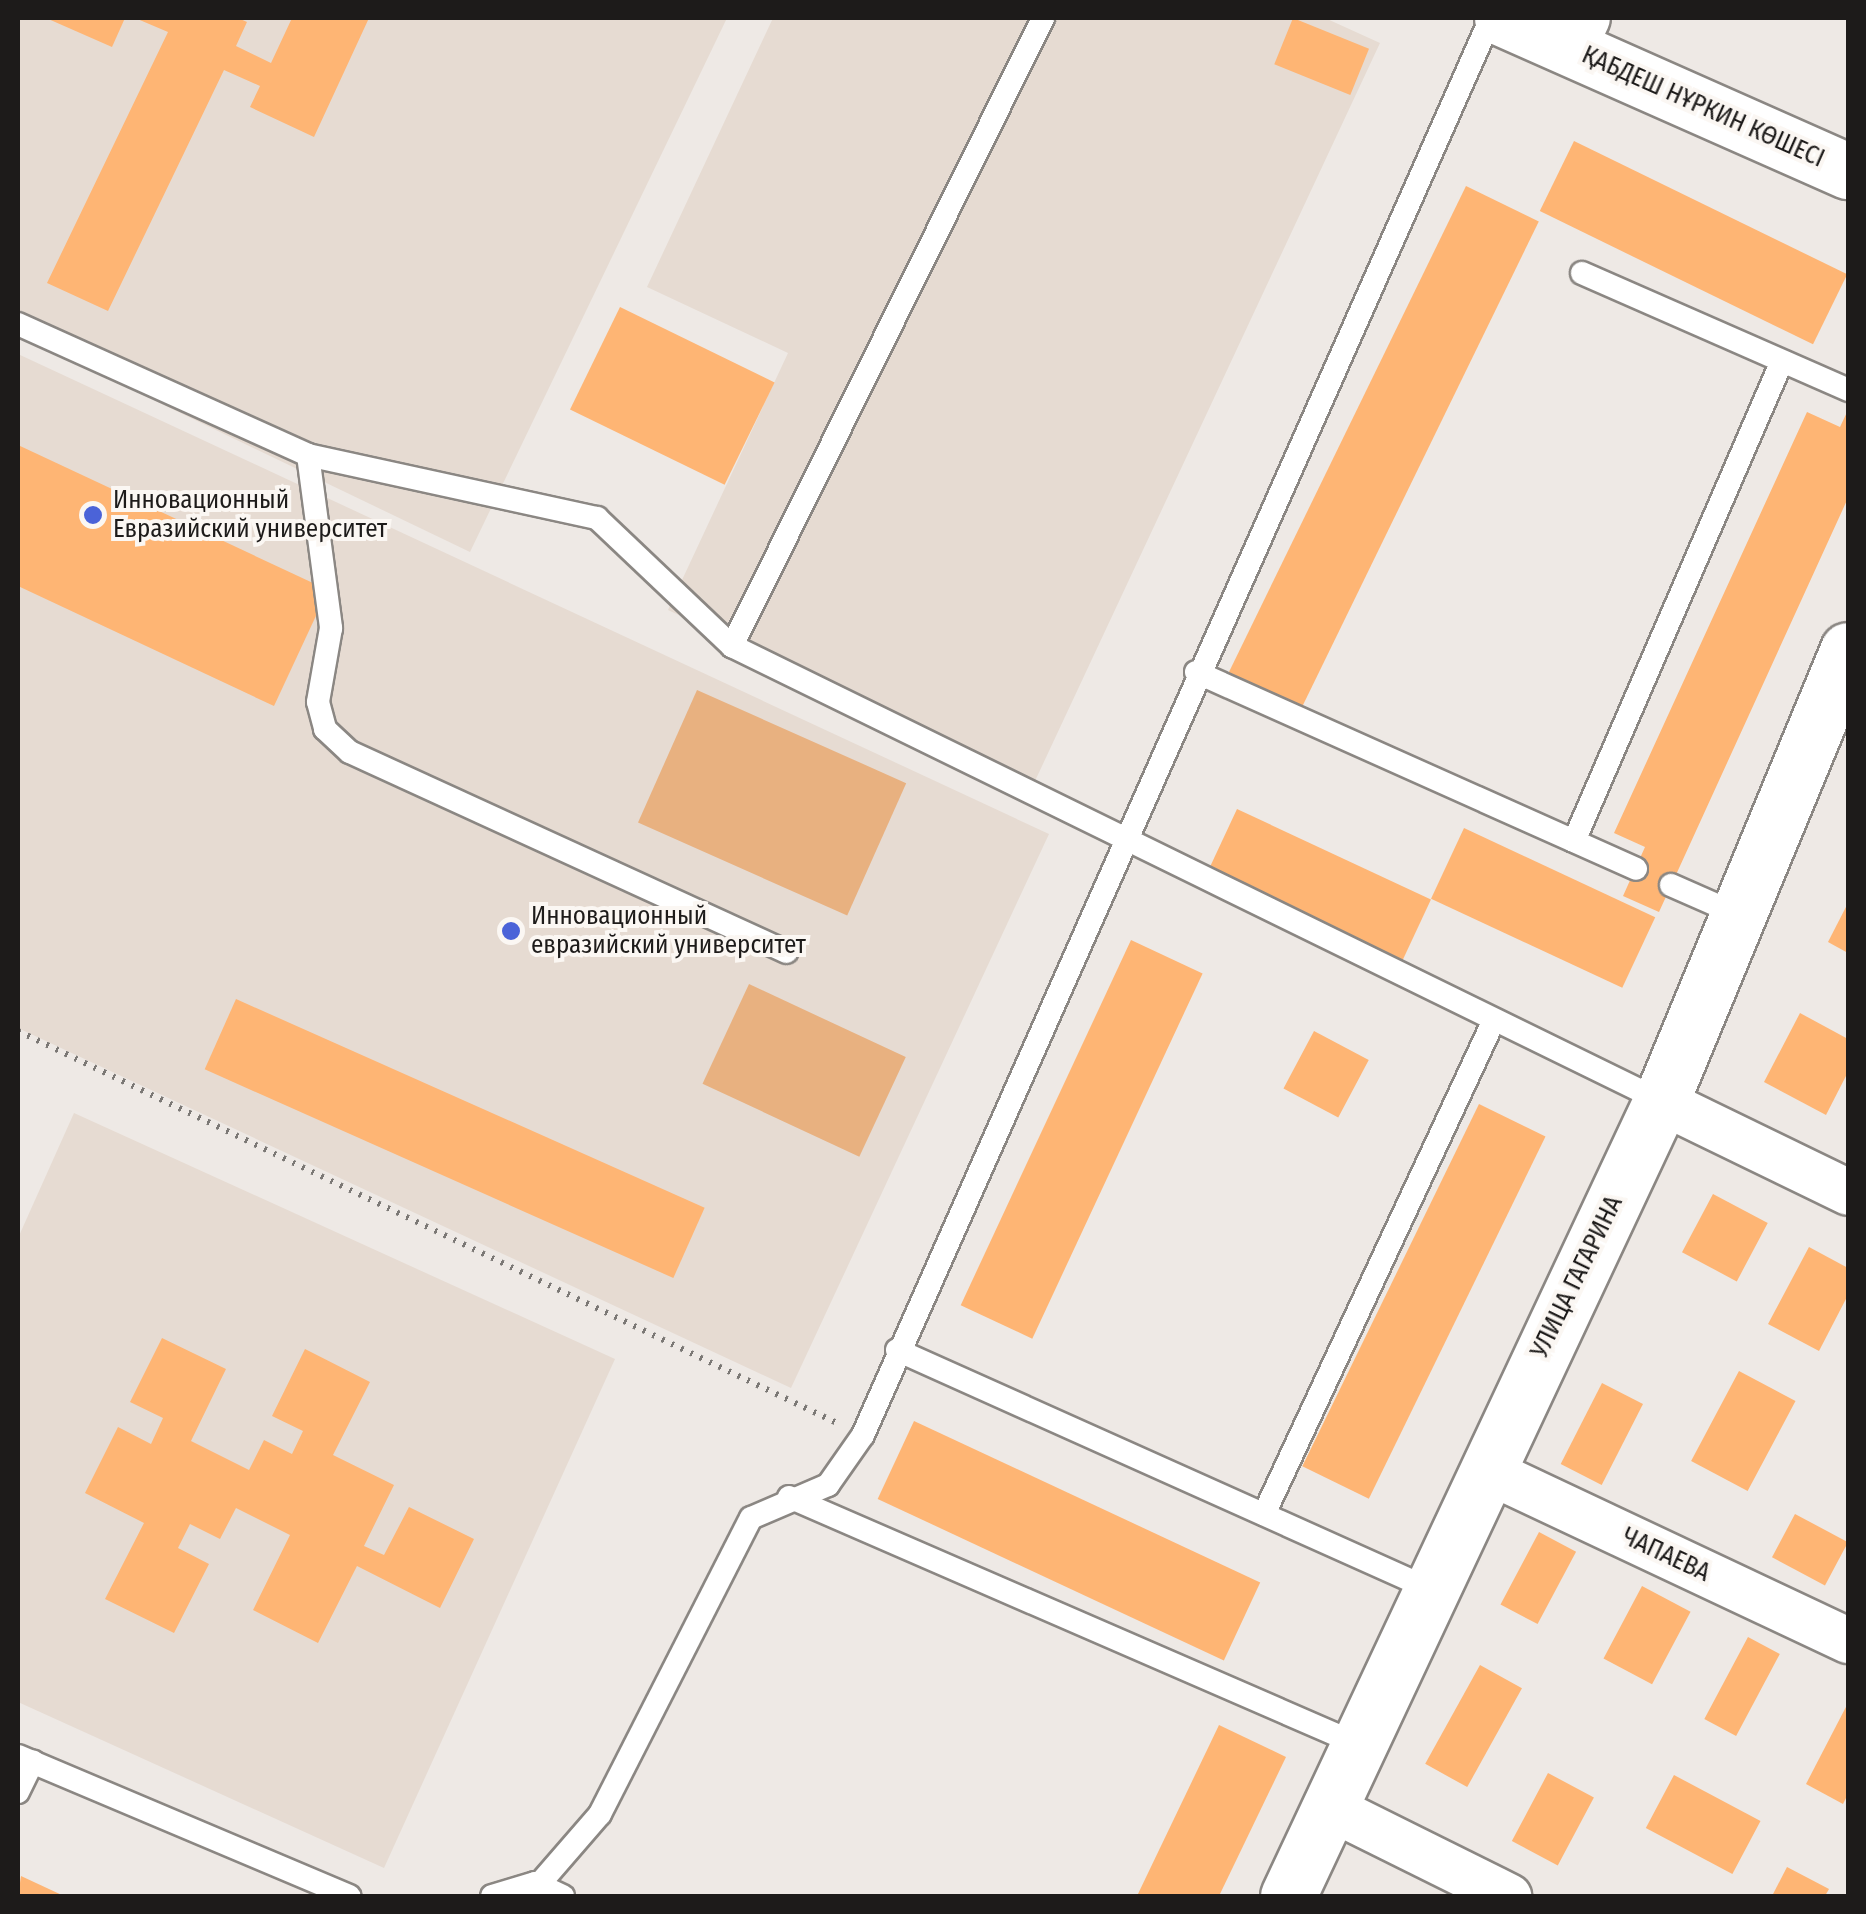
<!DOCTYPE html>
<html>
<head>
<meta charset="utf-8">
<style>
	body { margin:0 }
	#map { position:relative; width:1866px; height:1914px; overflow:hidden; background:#eee9e5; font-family:"Fira Sans Condensed",sans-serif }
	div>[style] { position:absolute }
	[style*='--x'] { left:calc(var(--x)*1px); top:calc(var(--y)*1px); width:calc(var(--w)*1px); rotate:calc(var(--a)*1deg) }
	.built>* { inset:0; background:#e6dbd2 }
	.green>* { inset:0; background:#e8b180; transform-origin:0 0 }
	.building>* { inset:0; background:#feb574; transform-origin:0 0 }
	.path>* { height:6px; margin-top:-3px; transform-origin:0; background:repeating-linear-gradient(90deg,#7b7875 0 2.5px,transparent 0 10.5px) }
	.roads { filter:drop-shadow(2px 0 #8b8783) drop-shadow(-2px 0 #8b8783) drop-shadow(0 2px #8b8783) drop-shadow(0 -2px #8b8783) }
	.service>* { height:22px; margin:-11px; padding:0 11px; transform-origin:11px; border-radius:11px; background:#fff }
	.minor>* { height:45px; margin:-22.5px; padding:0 22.5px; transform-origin:22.5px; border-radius:22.5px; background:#fff }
	.tertiary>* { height:55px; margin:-27.5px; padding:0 27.5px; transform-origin:27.5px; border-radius:27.5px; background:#fff }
	.dots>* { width:28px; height:28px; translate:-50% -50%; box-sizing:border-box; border:5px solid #fbf7f3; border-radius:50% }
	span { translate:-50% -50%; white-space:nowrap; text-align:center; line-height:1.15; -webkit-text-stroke:8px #fbf7f3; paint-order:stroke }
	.street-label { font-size:25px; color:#1d1b1a }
	.poi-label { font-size:25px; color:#1d1b1a }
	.left { translate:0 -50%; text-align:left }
	.frame { position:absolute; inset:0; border:20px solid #1d1b1a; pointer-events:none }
</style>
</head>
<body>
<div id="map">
	<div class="built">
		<div style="clip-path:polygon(18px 18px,727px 18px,470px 552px,18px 335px)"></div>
		<div style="clip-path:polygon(773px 18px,1325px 18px,1380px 43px,1035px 781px,668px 610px,788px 353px,647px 287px)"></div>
		<div style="clip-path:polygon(18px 354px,1049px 834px,791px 1388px,18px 1028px)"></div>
		<div style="clip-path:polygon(74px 1113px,615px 1359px,384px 1868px,18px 1702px,18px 1238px)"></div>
	</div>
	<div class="green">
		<div style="left:697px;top:690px;width:229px;height:145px;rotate:24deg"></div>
		<div style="left:749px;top:984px;width:173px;height:110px;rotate:25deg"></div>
	</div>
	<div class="building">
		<div style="clip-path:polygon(46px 18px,125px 18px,112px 47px)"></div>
		<div style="clip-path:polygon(135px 18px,238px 18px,247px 22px,236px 46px,271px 63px,292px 18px,369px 18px,314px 137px,250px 107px,260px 86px,224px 70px,108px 311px,47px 283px,168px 32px)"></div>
		<div style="left:1293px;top:18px;width:82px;height:50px;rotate:22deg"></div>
		<div style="left:1574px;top:141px;width:304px;height:78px;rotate:26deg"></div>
		<div style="left:1466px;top:186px;width:81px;height:544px;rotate:26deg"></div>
		<div style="left:620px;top:307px;width:172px;height:114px;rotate:26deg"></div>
		<div style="clip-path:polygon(1848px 410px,1848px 498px,1659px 912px,1623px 896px,1645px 847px,1614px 833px,1807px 412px,1840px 427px)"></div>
		<div style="clip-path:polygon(18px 445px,328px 590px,274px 706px,18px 586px)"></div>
		<div style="left:1237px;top:809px;width:214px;height:74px;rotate:25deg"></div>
		<div style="left:1464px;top:828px;width:211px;height:78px;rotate:25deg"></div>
		<div style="clip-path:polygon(1848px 903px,1848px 953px,1828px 942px)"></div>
		<div style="left:1131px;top:940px;width:79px;height:403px;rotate:25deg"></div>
		<div style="left:236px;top:999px;width:513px;height:77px;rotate:24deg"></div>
		<div style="clip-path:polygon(1800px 1013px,1848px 1039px,1848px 1072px,1826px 1115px,1764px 1082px)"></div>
		<div style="left:1314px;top:1031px;width:62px;height:65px;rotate:28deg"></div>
		<div style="left:1479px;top:1104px;width:74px;height:403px;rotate:26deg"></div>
		<div style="left:1713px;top:1194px;width:62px;height:66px;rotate:28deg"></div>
		<div style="clip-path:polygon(1809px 1247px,1848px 1268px,1848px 1295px,1819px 1351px,1768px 1324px)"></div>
		<div style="clip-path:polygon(162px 1338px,226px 1369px,191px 1441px,249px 1470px,264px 1440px,292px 1454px,303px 1431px,272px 1416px,305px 1349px,370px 1382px,333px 1455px,394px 1485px,364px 1546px,384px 1555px,409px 1507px,474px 1539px,440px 1608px,357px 1566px,318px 1643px,253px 1610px,290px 1535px,236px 1508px,220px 1539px,190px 1524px,178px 1548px,209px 1564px,174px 1633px,105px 1599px,144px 1523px,85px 1493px,118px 1427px,151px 1444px,163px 1418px,130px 1402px)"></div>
		<div style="left:1739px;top:1371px;width:64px;height:102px;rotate:28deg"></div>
		<div style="left:1602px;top:1383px;width:46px;height:91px;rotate:27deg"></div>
		<div style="left:914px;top:1421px;width:382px;height:86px;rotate:25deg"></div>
		<div style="left:1795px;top:1514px;width:60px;height:49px;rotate:28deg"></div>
		<div style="left:1539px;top:1532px;width:42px;height:82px;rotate:28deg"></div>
		<div style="left:1642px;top:1586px;width:55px;height:82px;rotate:28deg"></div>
		<div style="left:1748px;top:1637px;width:36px;height:93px;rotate:28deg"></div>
		<div style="left:1480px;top:1665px;width:48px;height:113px;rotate:29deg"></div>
		<div style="clip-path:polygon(1848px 1703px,1848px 1794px,1843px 1804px,1806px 1784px)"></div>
		<div style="clip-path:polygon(1219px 1725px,1286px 1757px,1219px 1896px,1137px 1896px)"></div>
		<div style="left:1548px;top:1773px;width:52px;height:77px;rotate:28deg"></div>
		<div style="left:1674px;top:1775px;width:98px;height:60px;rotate:28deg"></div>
		<div style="clip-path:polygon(1787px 1867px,1829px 1889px,1825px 1896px,1772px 1896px)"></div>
		<div style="clip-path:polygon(21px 1876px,64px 1896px,18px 1896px)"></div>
	</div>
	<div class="path">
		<div style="--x:18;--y:1031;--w:908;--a:25.58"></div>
	</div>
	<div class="roads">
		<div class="service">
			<div style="--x:1582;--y:273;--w:291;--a:23.7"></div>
			<div style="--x:18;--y:324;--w:318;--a:24.3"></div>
			<div style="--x:308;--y:455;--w:296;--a:12.3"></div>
			<div style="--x:597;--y:518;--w:186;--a:43.5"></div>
			<div style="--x:732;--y:646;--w:1034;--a:26.09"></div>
			<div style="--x:308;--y:455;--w:175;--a:82.4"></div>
			<div style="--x:331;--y:628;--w:75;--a:100"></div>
			<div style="--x:318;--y:702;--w:28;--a:75"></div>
			<div style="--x:325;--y:729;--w:34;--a:43"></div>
			<div style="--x:350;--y:752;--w:480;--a:24.6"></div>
			<div style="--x:732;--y:646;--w:701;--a:-63.65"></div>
			<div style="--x:1196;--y:672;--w:482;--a:24.1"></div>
			<div style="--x:1574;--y:841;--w:523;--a:-66.57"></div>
			<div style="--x:1671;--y:885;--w:74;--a:23.8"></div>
			<div style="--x:897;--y:1350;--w:584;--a:24.15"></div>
			<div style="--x:789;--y:1497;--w:623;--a:23.48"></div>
			<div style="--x:1264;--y:1514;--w:545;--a:-65.03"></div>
			<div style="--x:18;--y:1756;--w:360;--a:22.9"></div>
			<div style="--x:18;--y:1792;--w:34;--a:-64"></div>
			<div style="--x:492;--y:1896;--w:45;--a:-16.8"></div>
			<div style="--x:535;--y:1883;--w:31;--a:25"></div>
			<div style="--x:529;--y:1896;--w:108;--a:-49.1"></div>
			<div style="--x:600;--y:1814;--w:332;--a:-63"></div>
			<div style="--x:751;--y:1518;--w:84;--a:-23.2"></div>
			<div style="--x:828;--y:1485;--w:61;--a:-55"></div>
			<div style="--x:863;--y:1435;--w:1550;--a:-66.1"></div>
		</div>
		<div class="minor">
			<div style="--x:1572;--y:50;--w:35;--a:-65"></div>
			<div style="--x:1661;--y:1101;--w:208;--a:25.9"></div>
			<div style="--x:1484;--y:1469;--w:402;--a:25.2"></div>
			<div style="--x:1331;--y:1808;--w:198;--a:26.4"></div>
		</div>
		<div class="tertiary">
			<div style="--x:1502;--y:18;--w:378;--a:23.9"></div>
			<div style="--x:1288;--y:1896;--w:878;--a:-64.86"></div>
			<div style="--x:1661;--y:1101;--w:488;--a:-67.5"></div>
		</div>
	</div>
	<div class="dots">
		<div style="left:93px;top:515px;background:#4b63d8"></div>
		<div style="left:511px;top:931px;background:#4b63d8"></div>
	</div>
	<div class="street-label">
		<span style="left:1703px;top:107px;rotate:24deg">ҚАБДЕШ НҰРКИН КӨШЕСІ</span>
		<span style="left:1577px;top:1277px;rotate:-64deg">УЛИЦА ГАГАРИНА</span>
		<span style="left:1666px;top:1555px;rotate:25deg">ЧАПАЕВА</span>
	</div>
	<div class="poi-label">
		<span class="left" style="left:113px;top:515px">Инновационный<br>Евразийский университет</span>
		<span class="left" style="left:531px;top:931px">Инновационный<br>евразийский университет</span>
	</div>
	<div class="frame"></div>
</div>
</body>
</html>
